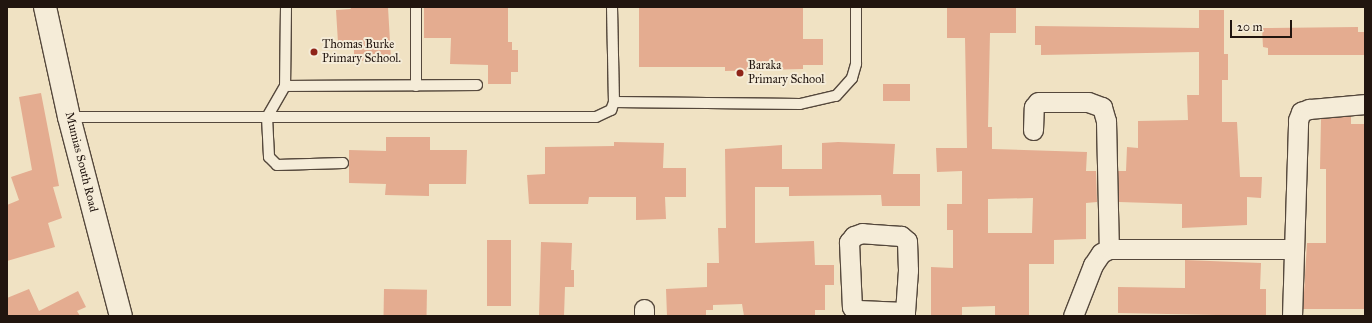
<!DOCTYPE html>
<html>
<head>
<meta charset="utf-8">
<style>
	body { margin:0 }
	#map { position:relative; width:1372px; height:323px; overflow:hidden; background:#f0e2c3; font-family:"IM FELL Great Primer",serif }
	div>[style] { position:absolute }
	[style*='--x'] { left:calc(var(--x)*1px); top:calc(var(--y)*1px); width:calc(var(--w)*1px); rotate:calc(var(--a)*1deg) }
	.building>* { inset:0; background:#e4ac90; transform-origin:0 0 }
	.roads { filter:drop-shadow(1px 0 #55483c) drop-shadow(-1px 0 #55483c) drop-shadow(0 1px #55483c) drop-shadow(0 -1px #55483c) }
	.service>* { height:10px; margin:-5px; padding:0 5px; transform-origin:5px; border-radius:5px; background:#f5ecd8 }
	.minor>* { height:19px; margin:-9.5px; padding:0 9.5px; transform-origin:9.5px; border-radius:9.5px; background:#f5ecd8 }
	.secondary>* { height:22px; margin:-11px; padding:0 11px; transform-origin:11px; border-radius:11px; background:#f5ecd8 }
	.dots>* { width:11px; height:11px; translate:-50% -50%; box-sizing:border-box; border:2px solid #f5ecd8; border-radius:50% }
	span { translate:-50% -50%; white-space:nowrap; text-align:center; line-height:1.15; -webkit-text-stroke:4px #f5ecd8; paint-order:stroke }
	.poi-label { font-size:12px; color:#21150f }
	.left { translate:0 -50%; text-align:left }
	.street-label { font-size:12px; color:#21150f }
	.frame { position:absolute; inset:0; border:8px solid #21150f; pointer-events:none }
	.scale { position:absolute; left:1230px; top:20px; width:62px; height:18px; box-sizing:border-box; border:2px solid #21150f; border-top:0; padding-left:5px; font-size:12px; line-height:14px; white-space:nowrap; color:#21150f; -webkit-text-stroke:3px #f5ecd8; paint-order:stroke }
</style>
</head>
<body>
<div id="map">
	<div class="building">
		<div style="clip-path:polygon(350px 7px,388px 7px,391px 59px,354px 61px,354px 42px,338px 43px,336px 10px,351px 9px)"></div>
		<div style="clip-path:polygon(424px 7px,508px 7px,508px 42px,512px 42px,512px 50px,518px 50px,518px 72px,511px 72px,511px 84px,488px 84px,488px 65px,450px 64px,451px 38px,424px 38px)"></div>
		<div style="clip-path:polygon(639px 7px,803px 7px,803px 39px,823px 39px,823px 65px,803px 65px,803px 69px,725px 71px,725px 67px,639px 67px)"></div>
		<div style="clip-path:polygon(evenodd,947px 7px,1016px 7px,1016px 33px,990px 33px,988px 127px,992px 127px,992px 149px,1087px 152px,1086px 171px,1096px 171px,1097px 202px,1086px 203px,1086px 239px,1054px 240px,1054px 264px,1029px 264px,1029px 316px,995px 316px,995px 306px,962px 307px,962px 316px,931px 316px,931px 267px,953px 268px,953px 230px,947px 230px,947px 204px,962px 204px,962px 171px,937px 172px,936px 148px,967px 148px,965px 38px,947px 38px,947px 7px,1033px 198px,1032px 233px,988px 233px,988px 199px,1033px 198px)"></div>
		<div style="clip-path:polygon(1199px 10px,1224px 10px,1224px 54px,1228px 54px,1228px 80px,1222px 80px,1222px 122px,1237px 122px,1240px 177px,1262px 177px,1261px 198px,1247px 197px,1247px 225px,1182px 228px,1182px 204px,1119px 202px,1118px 171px,1126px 171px,1127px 147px,1138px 148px,1138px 121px,1188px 120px,1187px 95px,1199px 95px,1199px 52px,1041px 55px,1041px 45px,1035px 45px,1035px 26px,1199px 28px)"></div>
		<div style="clip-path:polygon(1358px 27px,1358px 32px,1365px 32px,1365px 55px,1268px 55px,1268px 48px,1263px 47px,1262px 28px)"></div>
		<div style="left:883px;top:84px;width:27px;height:17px"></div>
		<div style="clip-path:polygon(41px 93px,59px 186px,53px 187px,62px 218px,48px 223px,55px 247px,7px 261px,7px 205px,19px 200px,11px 177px,32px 170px,19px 97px)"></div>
		<div style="clip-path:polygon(1351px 116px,1351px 124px,1365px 124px,1365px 309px,1303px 309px,1307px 243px,1326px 243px,1326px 169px,1320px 169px,1321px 119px)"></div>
		<div style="clip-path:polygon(386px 137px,430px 137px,430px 150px,467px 150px,466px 184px,429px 184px,429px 196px,385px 195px,386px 184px,349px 183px,349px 150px,386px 151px)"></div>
		<div style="clip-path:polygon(614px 142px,664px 143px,663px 168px,686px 168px,686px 197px,665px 197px,666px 219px,636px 220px,636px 197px,589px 197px,588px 204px,529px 204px,527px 175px,545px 174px,545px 147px,614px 146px)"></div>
		<div style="clip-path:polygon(838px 142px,895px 144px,893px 174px,920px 174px,920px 206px,882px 206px,881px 195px,789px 196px,789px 187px,755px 187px,755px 243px,814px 241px,815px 265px,834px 265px,834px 285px,825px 285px,825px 310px,815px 310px,815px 316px,744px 316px,742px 304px,713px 305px,713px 310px,706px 310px,706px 316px,667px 316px,666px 289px,707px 287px,707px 263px,719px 263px,718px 228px,726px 228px,725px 149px,782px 145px,782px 169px,822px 169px,822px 143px)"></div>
		<div style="left:487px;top:240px;width:24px;height:66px"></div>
		<div style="clip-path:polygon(541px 242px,572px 243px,571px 270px,574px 270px,574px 287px,565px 287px,564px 316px,539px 316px)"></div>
		<div style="clip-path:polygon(1185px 260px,1261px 263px,1260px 289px,1266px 289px,1266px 316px,1118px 313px,1118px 287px,1185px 288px)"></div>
		<div style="clip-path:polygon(29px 289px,39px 311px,78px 291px,86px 307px,77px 311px,80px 316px,7px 316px,7px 298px)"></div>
		<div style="left:384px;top:289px;width:43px;height:27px;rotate:1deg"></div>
	</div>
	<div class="roads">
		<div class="service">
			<div style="--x:286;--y:7;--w:79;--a:90.7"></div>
			<div style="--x:285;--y:86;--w:36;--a:120"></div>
			<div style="--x:267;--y:117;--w:40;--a:87.1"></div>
			<div style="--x:269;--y:157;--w:11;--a:45"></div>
			<div style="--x:277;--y:165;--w:66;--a:-1.7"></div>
			<div style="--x:416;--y:7;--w:79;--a:90"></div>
			<div style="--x:285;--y:86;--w:192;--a:-0.3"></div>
			<div style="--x:614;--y:102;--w:186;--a:0.6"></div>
			<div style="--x:800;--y:104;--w:37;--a:-13"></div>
			<div style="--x:836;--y:96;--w:24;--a:-48"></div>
			<div style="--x:852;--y:78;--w:15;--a:-74"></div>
			<div style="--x:856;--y:64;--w:57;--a:-90"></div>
			<div style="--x:69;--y:117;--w:527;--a:0"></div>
			<div style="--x:596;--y:117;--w:17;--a:-25"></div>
			<div style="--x:611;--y:110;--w:9;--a:-69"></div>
			<div style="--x:614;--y:102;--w:95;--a:-91.2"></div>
		</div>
		<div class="minor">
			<div style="--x:1033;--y:130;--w:23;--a:-88"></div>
			<div style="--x:1034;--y:107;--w:6;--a:-51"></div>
			<div style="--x:1038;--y:102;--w:50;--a:0"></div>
			<div style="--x:1088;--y:102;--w:15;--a:20"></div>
			<div style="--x:1102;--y:107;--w:15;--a:74"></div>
			<div style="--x:1106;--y:121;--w:128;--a:88.7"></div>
			<div style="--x:644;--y:309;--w:7;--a:90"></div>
			<div style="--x:905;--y:316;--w:4;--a:-90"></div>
			<div style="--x:905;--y:312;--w:42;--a:-85.9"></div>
			<div style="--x:908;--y:270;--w:29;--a:-92"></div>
			<div style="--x:907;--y:241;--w:8;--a:-140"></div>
			<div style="--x:901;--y:236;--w:39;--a:-176"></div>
			<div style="--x:862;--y:233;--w:9;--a:159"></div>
			<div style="--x:854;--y:236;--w:8;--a:130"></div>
			<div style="--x:849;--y:242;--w:65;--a:87.4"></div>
			<div style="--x:852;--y:307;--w:7;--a:27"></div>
			<div style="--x:858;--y:310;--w:47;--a:2.4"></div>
			<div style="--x:1073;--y:316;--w:55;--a:-68.6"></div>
			<div style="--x:1093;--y:265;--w:14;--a:-56"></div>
			<div style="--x:1101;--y:253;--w:9;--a:-27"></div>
			<div style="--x:1109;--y:249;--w:184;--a:0"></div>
			<div style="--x:1292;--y:316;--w:196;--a:-88.2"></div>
			<div style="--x:1298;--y:120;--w:9;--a:-69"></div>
			<div style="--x:1301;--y:112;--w:9;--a:-21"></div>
			<div style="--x:1309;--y:109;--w:56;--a:-5.1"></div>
		</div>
		<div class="secondary">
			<div style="--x:45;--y:7;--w:113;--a:77.7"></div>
			<div style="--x:69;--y:117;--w:206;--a:75.4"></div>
		</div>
	</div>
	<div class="dots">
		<div style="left:314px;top:52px;background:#8f2418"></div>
		<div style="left:740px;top:73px;background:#8f2418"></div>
	</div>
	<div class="poi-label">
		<span class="left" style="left:322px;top:52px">Thomas Burke<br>Primary School.</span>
		<span class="left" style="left:748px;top:73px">Baraka<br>Primary School</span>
	</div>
	<div class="street-label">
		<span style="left:81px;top:162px;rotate:76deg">Mumias South Road</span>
	</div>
	<div class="frame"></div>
	<div class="scale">20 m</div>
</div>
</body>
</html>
